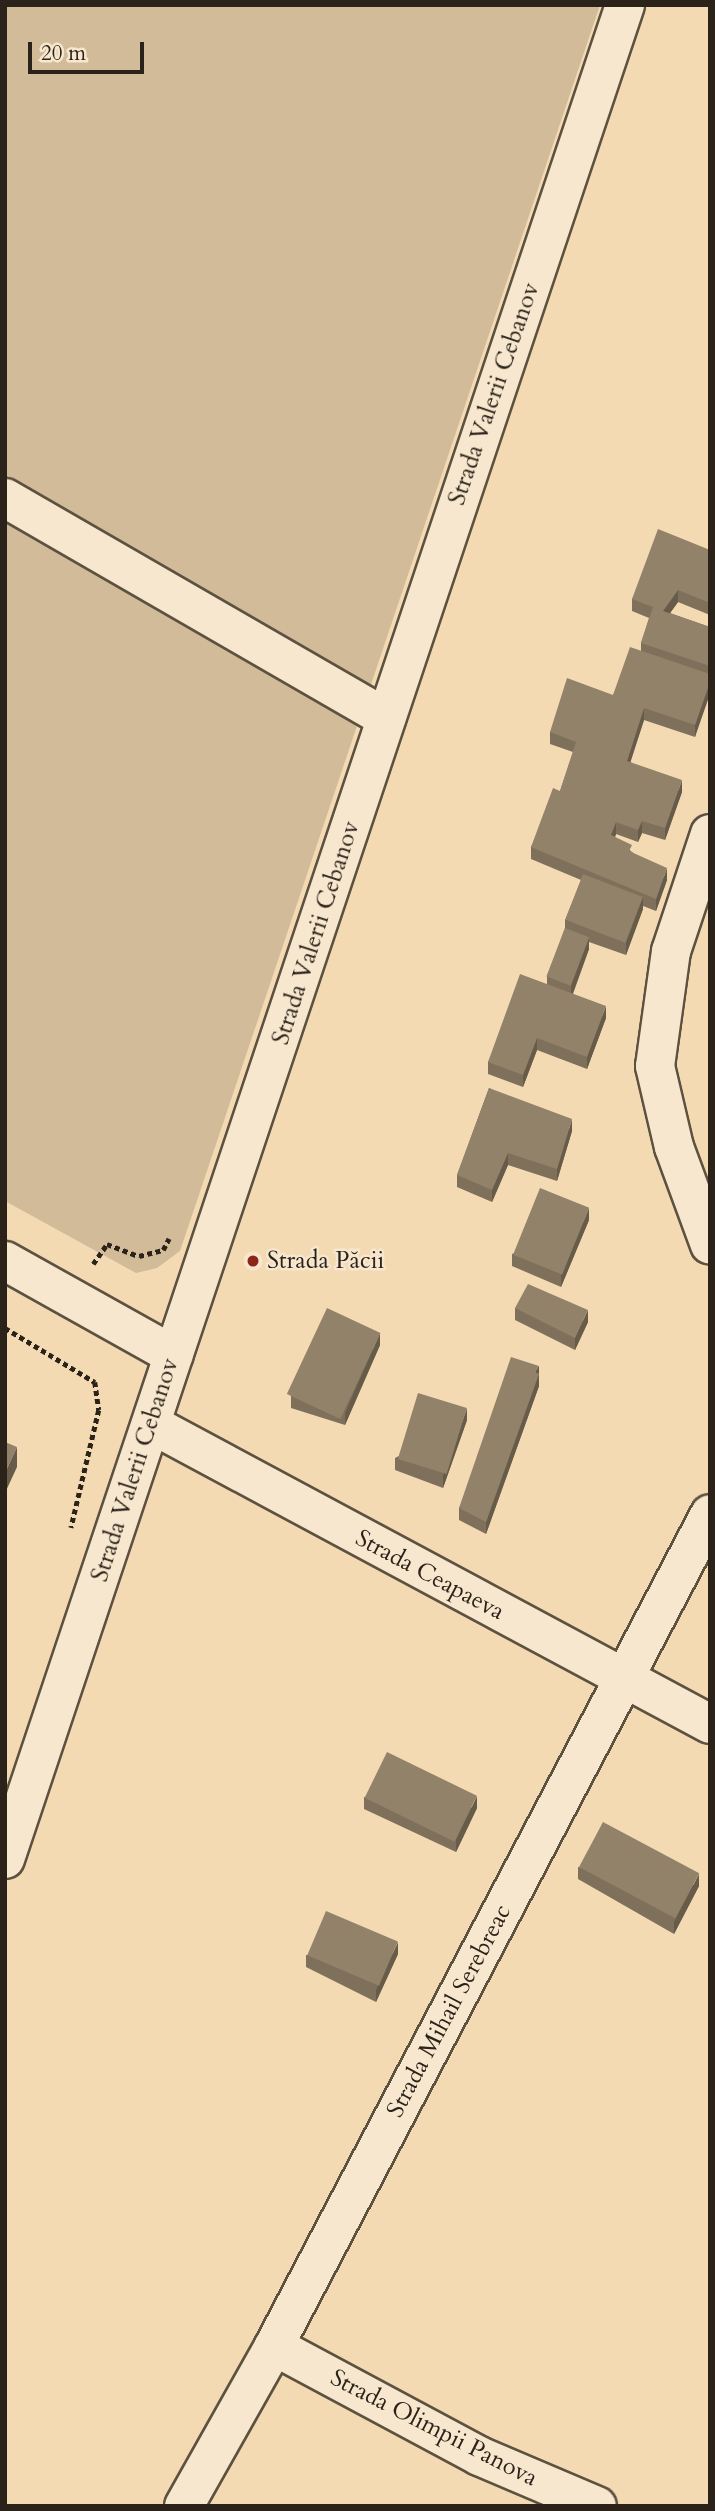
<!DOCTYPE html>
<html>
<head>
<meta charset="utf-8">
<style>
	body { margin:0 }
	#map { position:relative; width:715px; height:2511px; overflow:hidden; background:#f3dab3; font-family:Cardo,serif }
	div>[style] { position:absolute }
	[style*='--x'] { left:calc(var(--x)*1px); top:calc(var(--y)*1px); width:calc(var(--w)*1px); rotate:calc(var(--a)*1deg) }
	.green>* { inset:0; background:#d1bb99 }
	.path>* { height:4.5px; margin-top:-2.25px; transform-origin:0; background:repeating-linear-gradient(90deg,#2b231a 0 5px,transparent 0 8.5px) }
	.roads { filter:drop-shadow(2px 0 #5d5140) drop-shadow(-2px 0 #5d5140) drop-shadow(0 2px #5d5140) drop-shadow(0 -2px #5d5140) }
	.minor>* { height:38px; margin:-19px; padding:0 19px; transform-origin:19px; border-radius:19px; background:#f7e7ce }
	.wall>* { inset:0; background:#7e705b }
	.shaded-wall>* { inset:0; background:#675b4a }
	.building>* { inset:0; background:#93826a; transform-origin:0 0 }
	.dots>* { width:19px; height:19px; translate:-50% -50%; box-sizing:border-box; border:4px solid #f7e7ce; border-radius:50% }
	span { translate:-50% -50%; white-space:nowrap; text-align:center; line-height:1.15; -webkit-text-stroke:5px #f7e7ce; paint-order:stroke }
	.street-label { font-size:24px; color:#2b231a }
	.poi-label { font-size:24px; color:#2b231a }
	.left { translate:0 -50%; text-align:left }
	.frame { position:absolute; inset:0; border:7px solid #2b231a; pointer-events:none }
	.scale { position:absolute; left:28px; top:42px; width:116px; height:32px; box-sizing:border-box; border:4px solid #2b231a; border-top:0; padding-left:9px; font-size:21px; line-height:24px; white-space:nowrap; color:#2b231a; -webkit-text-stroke:5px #f7e7ce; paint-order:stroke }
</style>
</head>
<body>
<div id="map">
	<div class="green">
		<div style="clip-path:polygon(5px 5px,600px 5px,180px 1251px,157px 1268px,136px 1273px,5px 1201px)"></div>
	</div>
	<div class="path">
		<div style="--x:93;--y:1264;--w:24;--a:-55"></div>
		<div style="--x:107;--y:1244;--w:34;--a:21"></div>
		<div style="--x:139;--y:1256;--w:25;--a:-14"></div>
		<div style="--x:163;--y:1250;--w:13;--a:-63"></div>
		<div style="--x:5;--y:1328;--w:105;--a:31"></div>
		<div style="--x:95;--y:1382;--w:28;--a:82"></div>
		<div style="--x:99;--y:1410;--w:121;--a:103.3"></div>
	</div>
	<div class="roads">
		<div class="minor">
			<div style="--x:5;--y:498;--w:440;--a:30"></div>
			<div style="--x:710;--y:834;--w:123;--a:108.4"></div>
			<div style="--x:671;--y:951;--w:116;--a:97.9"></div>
			<div style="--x:655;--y:1066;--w:83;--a:76.8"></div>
			<div style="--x:674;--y:1147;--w:104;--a:69.8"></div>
			<div style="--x:5;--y:1261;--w:193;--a:29.2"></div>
			<div style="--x:151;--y:1424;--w:634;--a:28.22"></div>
			<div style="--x:5;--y:1859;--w:1955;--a:-71.51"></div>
			<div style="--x:274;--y:2346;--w:233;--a:28.2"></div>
			<div style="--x:479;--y:2456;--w:128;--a:23"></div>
			<div style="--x:184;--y:2506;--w:184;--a:-60.6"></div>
			<div style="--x:274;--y:2346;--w:939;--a:-62.34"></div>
		</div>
	</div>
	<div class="wall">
		<div style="clip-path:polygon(710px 550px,710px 615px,678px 602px,670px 613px,710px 627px,710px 682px,695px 737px,644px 720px,630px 762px,682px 792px,665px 840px,642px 833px,638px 842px,616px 834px,615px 837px,632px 852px,667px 880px,656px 911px,643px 906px,643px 909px,626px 955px,589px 942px,589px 949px,573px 994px,606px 1018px,587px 1069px,537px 1050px,523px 1087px,488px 1074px,488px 1062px,547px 984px,547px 977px,565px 928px,565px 920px,581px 880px,531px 859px,531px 847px,560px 791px,573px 752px,550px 744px,550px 732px,613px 695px,641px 651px,641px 643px,649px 618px,632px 611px,632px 599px)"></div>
		<div style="clip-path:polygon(489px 1088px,572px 1131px,557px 1181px,508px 1165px,492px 1202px,457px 1187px,457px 1175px)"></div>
		<div style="clip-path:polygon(589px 1220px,561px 1287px,512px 1266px,512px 1254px)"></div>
		<div style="clip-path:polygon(515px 1308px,588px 1322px,575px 1350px,515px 1320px)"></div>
		<div style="clip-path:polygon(380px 1345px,345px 1425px,291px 1408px,291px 1396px)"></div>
		<div style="clip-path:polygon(539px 1366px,539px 1386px,486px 1534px,459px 1520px,459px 1508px)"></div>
		<div style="clip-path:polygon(467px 1420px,443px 1488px,395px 1470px,395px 1458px)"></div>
		<div style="clip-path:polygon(364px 1797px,477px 1808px,456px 1852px,364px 1809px)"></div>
		<div style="clip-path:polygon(578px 1867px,699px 1886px,674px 1934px,578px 1879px)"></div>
		<div style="clip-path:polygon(398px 1954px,376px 2002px,306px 1967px,306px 1955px)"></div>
	</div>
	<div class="shaded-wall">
		<div style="clip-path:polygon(678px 590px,678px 602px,663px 623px,663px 611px)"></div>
		<div style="clip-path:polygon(710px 682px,710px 694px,695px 737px,695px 725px)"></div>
		<div style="clip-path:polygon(644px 708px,644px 720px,627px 773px,627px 761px)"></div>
		<div style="clip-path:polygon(682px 780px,682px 792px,665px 840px,665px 828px)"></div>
		<div style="clip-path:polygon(642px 821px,642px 833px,638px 842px,638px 830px)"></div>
		<div style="clip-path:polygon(616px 822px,616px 834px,611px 847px,611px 835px)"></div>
		<div style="clip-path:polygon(667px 868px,667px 880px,656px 911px,656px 899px)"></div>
		<div style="clip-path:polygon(643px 897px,643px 909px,626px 955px,626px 943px)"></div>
		<div style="clip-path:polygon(589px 937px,589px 949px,571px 998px,571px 986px)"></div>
		<div style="clip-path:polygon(606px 1006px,606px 1018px,587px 1069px,587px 1057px)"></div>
		<div style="clip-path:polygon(537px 1038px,537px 1050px,523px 1087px,523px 1075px)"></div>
		<div style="clip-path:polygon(572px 1119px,572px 1131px,557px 1181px,557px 1169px)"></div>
		<div style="clip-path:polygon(508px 1153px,508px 1165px,492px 1202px,492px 1190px)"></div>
		<div style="clip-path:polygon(589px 1208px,589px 1220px,561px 1287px,561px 1275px)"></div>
		<div style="clip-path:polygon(588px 1310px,588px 1322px,575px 1350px,575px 1338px)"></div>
		<div style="clip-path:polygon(380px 1333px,380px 1345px,345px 1425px,345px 1413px)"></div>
		<div style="clip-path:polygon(539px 1366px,539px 1386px,486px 1534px,486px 1522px,535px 1372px)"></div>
		<div style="clip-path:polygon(467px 1408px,467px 1420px,443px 1488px,443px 1476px)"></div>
		<div style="clip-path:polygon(7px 1420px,7px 1440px,5px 1444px,5px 1424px)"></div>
		<div style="clip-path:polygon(17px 1447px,17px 1467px,5px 1493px,5px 1473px)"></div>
		<div style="clip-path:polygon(477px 1796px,477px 1808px,456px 1852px,456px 1840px)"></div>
		<div style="clip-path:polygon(699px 1874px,699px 1886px,674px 1934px,674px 1922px)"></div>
		<div style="clip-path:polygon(398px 1942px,398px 1954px,376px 2002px,376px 1990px)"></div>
	</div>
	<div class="building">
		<div style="clip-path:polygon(658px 529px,710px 550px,710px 603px,678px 590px,663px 611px,710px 627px,710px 666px,641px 643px,653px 607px,632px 599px)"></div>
		<div style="clip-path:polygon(630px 647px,710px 674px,710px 682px,695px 725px,644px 708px,627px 761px,682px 780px,665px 828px,642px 821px,638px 830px,616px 822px,611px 835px,632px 845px,629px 851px,667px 868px,656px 899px,531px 847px,553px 788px,560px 791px,576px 742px,550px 732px,567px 678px,613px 695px)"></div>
		<div style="left:583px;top:874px;width:64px;height:49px;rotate:21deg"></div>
		<div style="left:565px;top:928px;width:26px;height:52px;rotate:21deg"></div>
		<div style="clip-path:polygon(520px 974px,606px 1006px,587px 1057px,537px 1038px,523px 1075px,488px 1062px)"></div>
		<div style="clip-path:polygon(489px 1088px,572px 1119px,557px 1169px,508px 1153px,492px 1190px,457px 1175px)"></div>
		<div style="left:540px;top:1188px;width:53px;height:72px;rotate:22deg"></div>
		<div style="clip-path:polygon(528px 1284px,588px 1310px,575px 1338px,515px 1308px)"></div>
		<div style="left:327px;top:1308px;width:59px;height:95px;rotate:25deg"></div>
		<div style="clip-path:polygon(511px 1357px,539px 1366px,535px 1372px,539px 1374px,486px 1522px,459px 1508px)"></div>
		<div style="left:418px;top:1393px;width:51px;height:69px;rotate:17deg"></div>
		<div style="clip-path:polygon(5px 1442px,17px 1447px,5px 1473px)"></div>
		<div style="left:387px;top:1752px;width:100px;height:51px;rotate:26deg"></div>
		<div style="left:603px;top:1822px;width:109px;height:51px;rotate:28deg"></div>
		<div style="left:326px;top:1911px;width:78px;height:48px;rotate:23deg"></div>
	</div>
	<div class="dots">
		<div style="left:253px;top:1261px;background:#8f2418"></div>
	</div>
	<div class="street-label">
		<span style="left:494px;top:394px;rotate:-71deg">Strada Valerii Cebanov</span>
		<span style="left:316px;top:933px;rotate:-72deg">Strada Valerii Cebanov</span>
		<span style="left:135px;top:1470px;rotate:-72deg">Strada Valerii Cebanov</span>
		<span style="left:430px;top:1575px;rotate:28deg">Strada Ceapaeva</span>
		<span style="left:449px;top:2011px;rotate:-62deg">Strada Mihail Serebreac</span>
		<span style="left:434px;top:2428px;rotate:27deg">Strada Olimpii Panova</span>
	</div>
	<div class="poi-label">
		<span class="left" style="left:267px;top:1261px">Strada Păcii</span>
	</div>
	<div class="frame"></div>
	<div class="scale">20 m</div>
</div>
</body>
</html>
